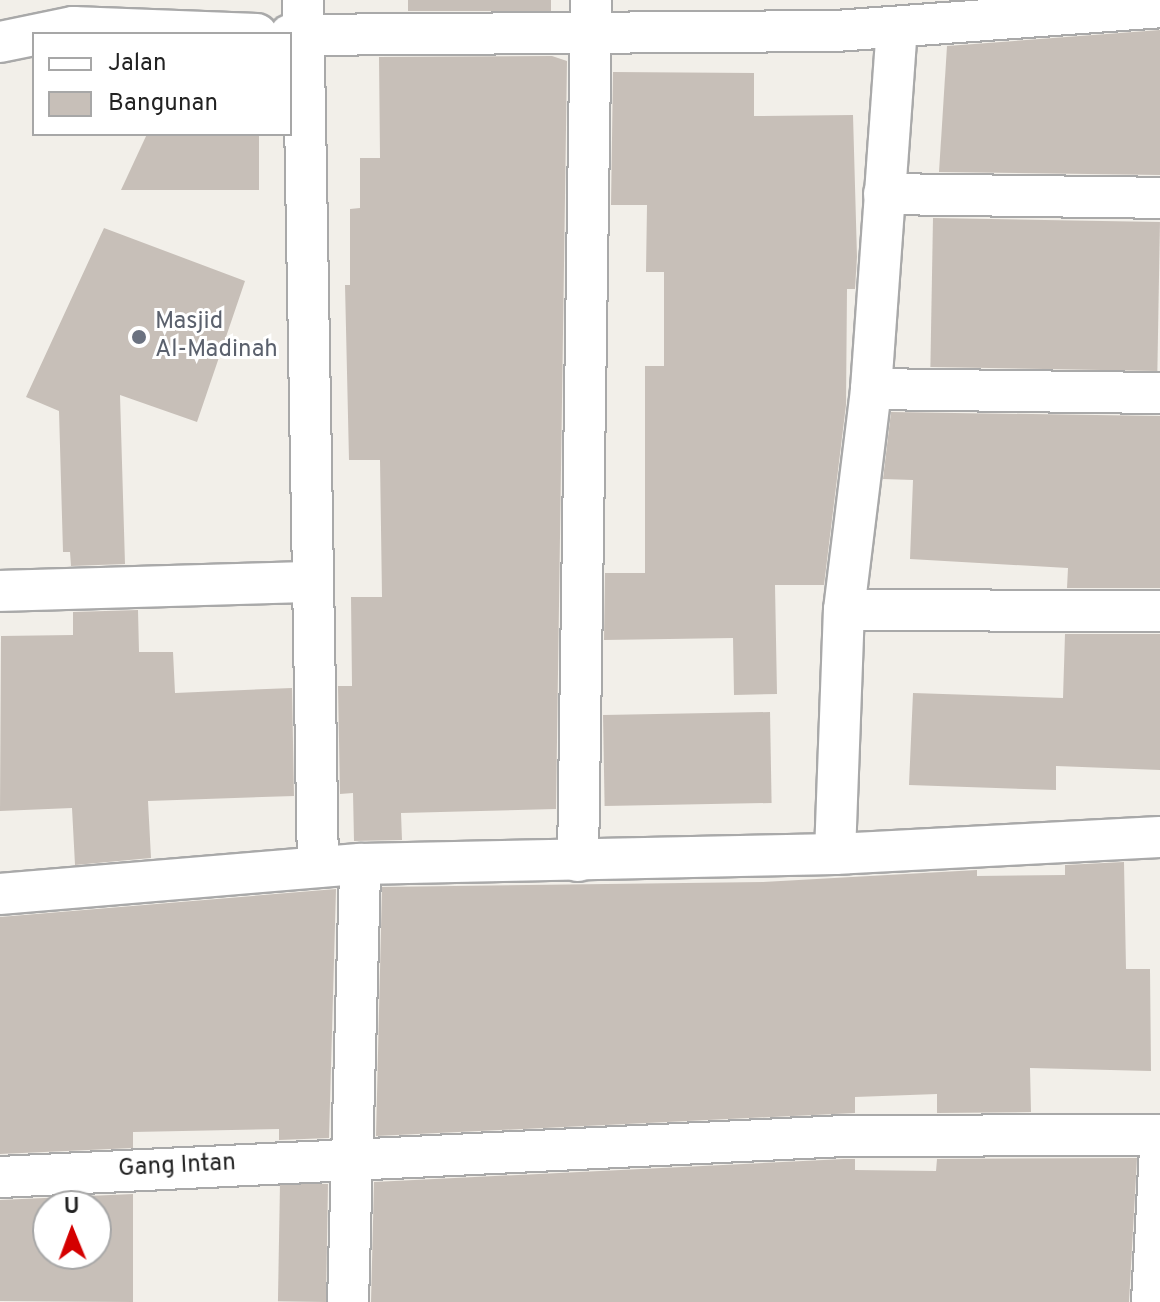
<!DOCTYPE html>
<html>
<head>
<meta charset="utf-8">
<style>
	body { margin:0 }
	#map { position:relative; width:1160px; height:1302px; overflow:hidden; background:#f2efe9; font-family:Overpass,sans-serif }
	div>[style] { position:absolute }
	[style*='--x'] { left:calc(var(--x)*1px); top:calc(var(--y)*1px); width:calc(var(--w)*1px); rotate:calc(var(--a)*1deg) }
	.building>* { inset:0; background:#c7bfb8; transform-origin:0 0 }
	.roads { filter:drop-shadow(2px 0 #a9a9a9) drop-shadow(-2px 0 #a9a9a9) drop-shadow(0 2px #a9a9a9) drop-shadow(0 -2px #a9a9a9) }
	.street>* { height:40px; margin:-20px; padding:0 20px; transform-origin:20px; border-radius:20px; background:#fff }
	.dots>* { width:22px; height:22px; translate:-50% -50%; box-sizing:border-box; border:4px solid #fff; border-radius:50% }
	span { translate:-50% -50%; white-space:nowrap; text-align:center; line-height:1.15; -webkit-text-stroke:6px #fff; paint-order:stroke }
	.worship-label { font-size:24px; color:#5b616d }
	.left { translate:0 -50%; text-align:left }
	.street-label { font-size:24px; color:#222 }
	.legend { position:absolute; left:32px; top:32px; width:260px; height:104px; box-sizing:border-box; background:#fff; border:2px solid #a7a7a7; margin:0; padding:10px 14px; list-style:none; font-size:24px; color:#222 }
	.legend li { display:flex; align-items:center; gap:16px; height:40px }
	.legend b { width:40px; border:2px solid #a7a7a7 }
	.north { position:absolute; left:32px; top:1190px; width:80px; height:80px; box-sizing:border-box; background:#fff; border:2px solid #a7a7a7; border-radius:50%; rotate:359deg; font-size:22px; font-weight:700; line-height:32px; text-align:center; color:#222 }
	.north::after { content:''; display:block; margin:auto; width:28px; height:36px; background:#d40000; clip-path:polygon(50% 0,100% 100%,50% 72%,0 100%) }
</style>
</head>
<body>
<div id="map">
	<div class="building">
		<div style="left:408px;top:0;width:143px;height:11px"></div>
		<div style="clip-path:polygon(1160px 30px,1160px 175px,939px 172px,947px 46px)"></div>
		<div style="clip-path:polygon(552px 56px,567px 61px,556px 809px,401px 813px,402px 840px,354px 841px,353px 793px,340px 794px,338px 686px,352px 686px,351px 597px,382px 597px,380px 460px,349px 460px,345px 285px,350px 285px,350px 209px,360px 208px,360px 158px,380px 158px,379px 57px)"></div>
		<div style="clip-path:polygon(613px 72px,754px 73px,754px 116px,853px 115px,857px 257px,855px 289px,847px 289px,846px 405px,824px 585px,775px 585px,777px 694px,734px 695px,733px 638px,604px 640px,605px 573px,645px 573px,645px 366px,664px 366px,664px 272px,646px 272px,647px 205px,611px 205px)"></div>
		<div style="clip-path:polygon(147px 134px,259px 134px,259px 190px,121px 190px)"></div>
		<div style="left:933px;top:218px;width:227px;height:149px;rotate:1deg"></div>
		<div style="clip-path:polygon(104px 228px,245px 281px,197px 422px,120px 395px,125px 564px,71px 566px,70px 552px,63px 552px,59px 411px,26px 397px)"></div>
		<div style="clip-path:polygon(891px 412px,1160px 416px,1160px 588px,1067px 588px,1068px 568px,910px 559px,913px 480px,883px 479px)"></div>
		<div style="clip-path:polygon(138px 610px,139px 652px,173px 652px,175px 693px,292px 688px,294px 796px,148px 801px,151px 858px,75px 865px,72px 808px,0 811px,1px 636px,73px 635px,73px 612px)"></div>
		<div style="clip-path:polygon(1065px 634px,1160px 634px,1160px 770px,1056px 766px,1056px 790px,909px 785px,913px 693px,1063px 698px)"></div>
		<div style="left:770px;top:712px;width:91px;height:167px;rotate:89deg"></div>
		<div style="clip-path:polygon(1124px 862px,1126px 969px,1150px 969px,1151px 1071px,1030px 1068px,1031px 1112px,937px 1113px,937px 1094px,855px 1097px,855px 1113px,376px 1136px,382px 887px,763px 882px,977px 870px,977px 876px,1065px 875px,1065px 865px)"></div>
		<div style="clip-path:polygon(336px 889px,329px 1138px,279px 1140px,279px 1129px,133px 1132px,133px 1148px,0 1154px,0 917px)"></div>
		<div style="clip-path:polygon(1137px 1158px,1129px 1302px,371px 1302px,374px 1182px,844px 1159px,855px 1159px,855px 1170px,936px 1171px,937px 1159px)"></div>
		<div style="left:328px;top:1184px;width:118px;height:48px;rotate:91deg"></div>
		<div style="clip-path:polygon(evenodd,133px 1194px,133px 1302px,0 1301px,0 1200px,133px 1194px,48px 1206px,96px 1206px,96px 1254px,48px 1254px,48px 1206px)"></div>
	</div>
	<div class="roads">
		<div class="street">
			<div style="--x:303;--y:0;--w:867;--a:89.01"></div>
			<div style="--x:290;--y:35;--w:546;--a:-0.42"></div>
			<div style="--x:836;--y:31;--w:325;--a:-4.2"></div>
			<div style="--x:0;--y:42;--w:75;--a:-11.6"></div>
			<div style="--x:73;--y:27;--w:184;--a:2.2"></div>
			<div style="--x:884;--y:194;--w:276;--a:0.8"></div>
			<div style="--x:871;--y:389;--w:289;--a:0.8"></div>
			<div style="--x:0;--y:591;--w:312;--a:-1.7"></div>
			<div style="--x:844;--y:610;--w:316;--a:0.2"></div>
			<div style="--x:835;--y:854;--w:244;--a:-87.9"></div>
			<div style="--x:844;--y:610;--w:223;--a:-83"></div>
			<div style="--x:871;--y:389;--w:362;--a:-85.9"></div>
			<div style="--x:578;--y:861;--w:861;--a:-89.13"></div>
			<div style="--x:0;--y:894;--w:361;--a:-4.8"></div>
			<div style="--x:360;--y:864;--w:475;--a:-1.2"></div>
			<div style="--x:835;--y:854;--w:325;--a:-3"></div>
			<div style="--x:0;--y:1177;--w:844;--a:-2.78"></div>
			<div style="--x:843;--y:1136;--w:317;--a:-0.2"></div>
			<div style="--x:348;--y:1302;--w:438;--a:-88.4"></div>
			<div style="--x:1152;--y:1302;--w:152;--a:-87"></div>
		</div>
	</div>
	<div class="dots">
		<div style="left:139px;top:337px;background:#6b7280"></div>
	</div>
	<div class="worship-label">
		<span class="left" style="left:155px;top:337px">Masjid<br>Al-Madinah</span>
	</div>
	<div class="street-label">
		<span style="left:177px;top:1167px;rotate:-3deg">Gang Intan</span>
	</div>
	<ul class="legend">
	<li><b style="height:10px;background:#fff"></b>Jalan</li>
	<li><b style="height:22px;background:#c7bfb8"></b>Bangunan</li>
	</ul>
	<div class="north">U</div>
</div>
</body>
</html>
